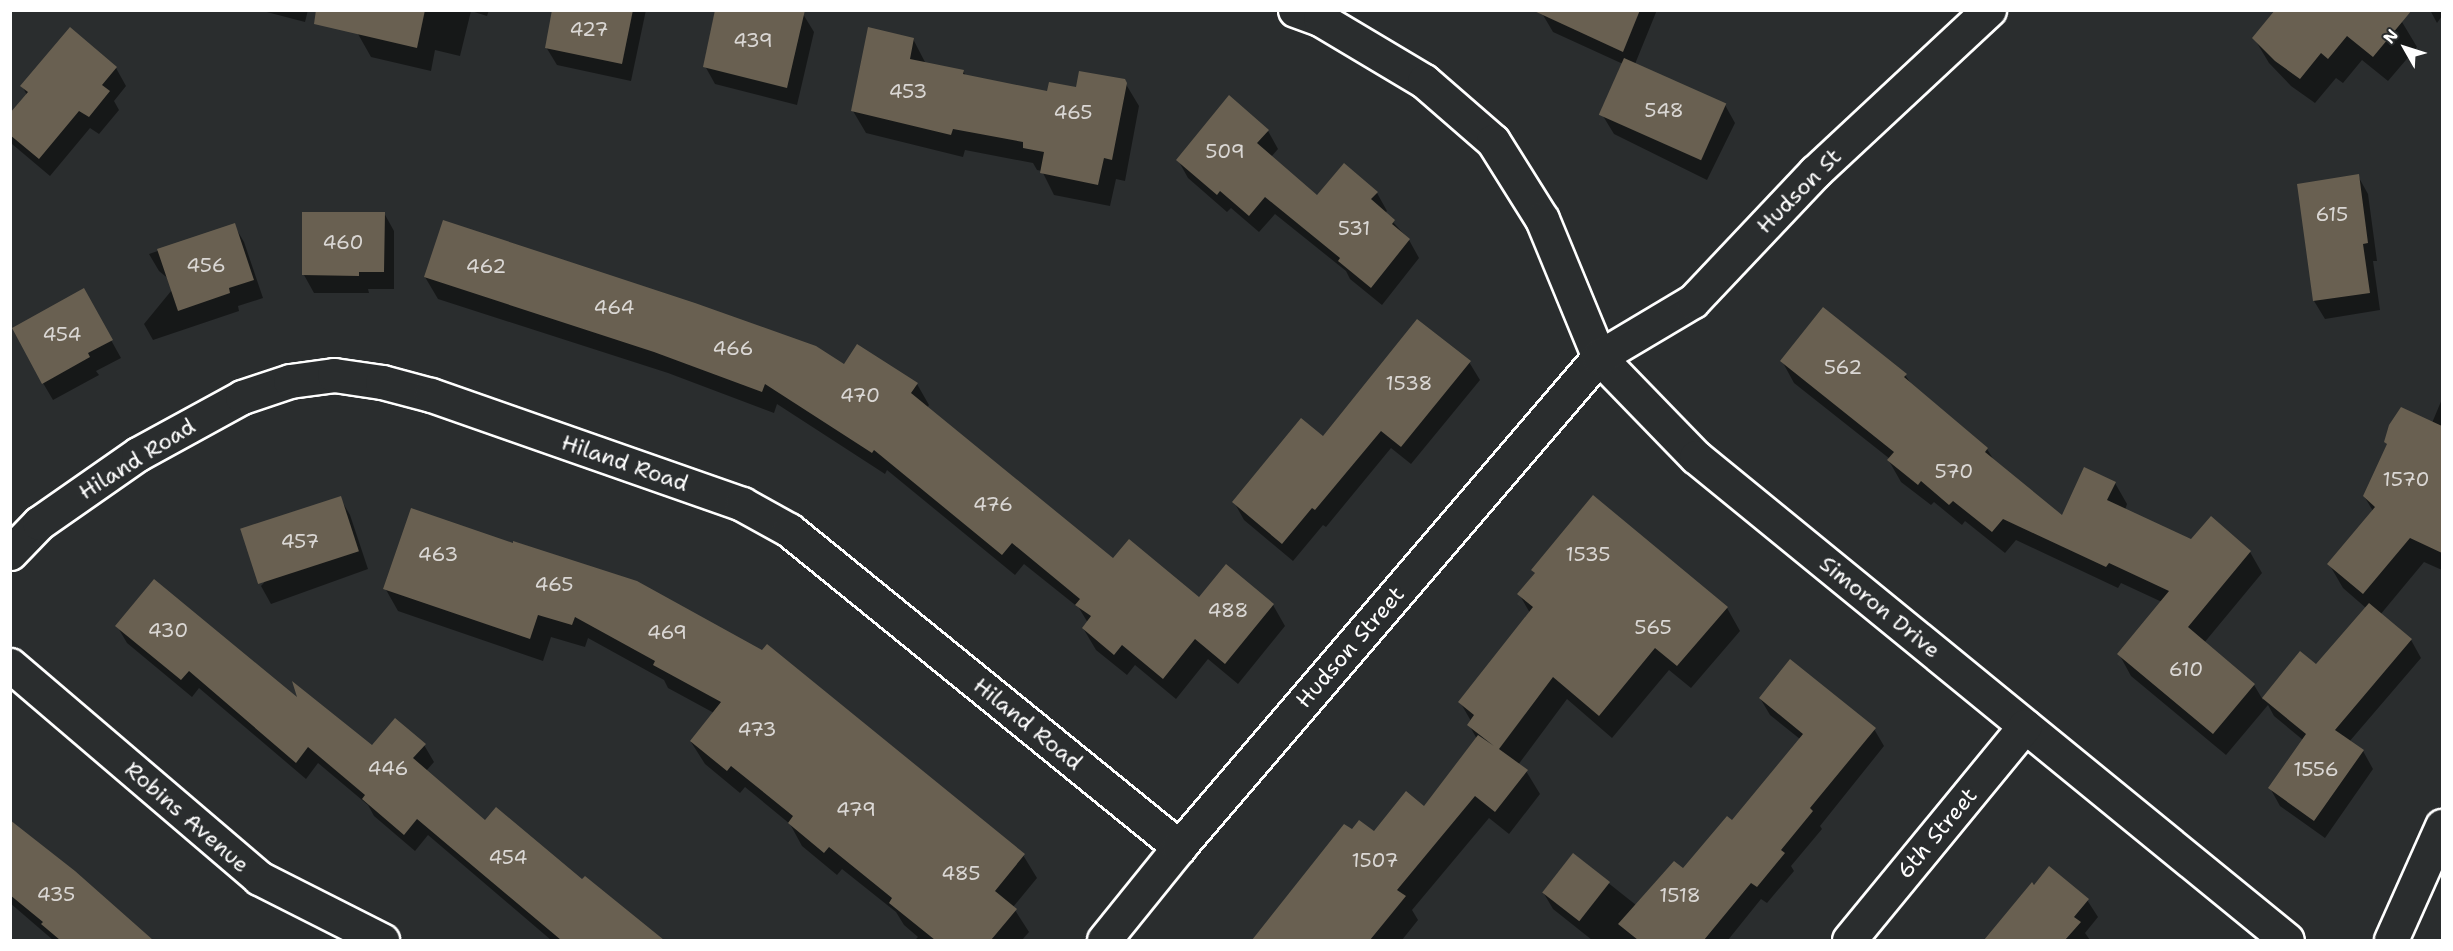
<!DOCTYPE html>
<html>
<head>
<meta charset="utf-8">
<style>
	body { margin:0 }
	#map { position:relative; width:2453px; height:951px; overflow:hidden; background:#2a2d2e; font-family:"Shantell Sans",sans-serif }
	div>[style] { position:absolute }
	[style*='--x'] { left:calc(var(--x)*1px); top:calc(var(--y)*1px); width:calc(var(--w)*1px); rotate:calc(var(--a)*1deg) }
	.shadow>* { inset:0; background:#0007 }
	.building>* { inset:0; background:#696051; transform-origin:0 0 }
	.roads { filter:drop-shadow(2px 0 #fff) drop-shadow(-2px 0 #fff) drop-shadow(0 2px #fff) drop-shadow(0 -2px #fff) }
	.street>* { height:33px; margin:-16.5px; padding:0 16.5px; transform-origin:16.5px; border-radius:16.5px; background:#2a2d2e }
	span { translate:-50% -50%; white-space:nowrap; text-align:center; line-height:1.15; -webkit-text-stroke:6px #2a2d2e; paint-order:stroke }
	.number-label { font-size:20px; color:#dad7d4 }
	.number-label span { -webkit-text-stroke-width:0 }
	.street-label { font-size:22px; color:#fff }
	.frame { position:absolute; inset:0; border:12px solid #fff; pointer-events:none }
	.north { position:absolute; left:2375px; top:18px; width:60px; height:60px; -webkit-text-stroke:4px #2a2d2e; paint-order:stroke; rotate:309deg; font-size:16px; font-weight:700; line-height:24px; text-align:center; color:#fff }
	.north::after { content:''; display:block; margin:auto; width:21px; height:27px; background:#fff; clip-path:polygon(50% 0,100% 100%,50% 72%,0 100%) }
</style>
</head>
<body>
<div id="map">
	<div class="shadow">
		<div style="clip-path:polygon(259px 10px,308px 10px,305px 22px)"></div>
		<div style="clip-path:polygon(352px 10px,489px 10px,487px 16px,471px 11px,460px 56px,435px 50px,431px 71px,371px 57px,358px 34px)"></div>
		<div style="clip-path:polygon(554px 10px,646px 10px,631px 81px,557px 65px,546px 47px)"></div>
		<div style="clip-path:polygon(1533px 10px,1657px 10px,1635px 64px,1725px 105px,1735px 123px,1707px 180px,1614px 134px,1603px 116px,1623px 64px,1553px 32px,1543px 15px)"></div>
		<div style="clip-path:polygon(2430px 10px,2442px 10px,2442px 16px,2437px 23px)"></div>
		<div style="clip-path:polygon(803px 14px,814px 32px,797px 105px,715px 84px,705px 66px)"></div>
		<div style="clip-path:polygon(2402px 22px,2417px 47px,2388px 81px,2362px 60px,2343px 83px,2336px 78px,2315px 103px,2291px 86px,2269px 63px,2254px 38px)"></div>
		<div style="clip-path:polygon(70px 29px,116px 68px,126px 86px,114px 101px,119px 110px,99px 134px,90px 128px,50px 176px,12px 144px,10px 116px,27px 95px,22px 86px)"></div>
		<div style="clip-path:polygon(913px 39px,926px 64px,963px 71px,966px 76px,1048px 93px,1124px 81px,1139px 106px,1125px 181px,1116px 179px,1110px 206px,1054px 195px,1042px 171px,1037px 170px,1033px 163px,965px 150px,963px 157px,866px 133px,853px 111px)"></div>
		<div style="clip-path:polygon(1268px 131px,1278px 149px,1271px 157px,1317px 197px,1344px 165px,1377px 193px,1387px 211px,1385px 213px,1409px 240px,1419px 258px,1382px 305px,1350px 279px,1346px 271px,1275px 214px,1259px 232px,1231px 208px,1227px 212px,1188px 178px,1178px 160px)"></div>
		<div style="clip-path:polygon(2358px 176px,2368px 194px,2377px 261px,2373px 261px,2380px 310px,2325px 319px,2314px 301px,2298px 185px)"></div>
		<div style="clip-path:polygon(384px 213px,394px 231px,394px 289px,368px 289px,369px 293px,314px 293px,304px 275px)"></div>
		<div style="clip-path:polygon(234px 225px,244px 242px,263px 298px,238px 306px,239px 311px,153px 340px,144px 324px,176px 285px,159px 271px,149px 254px)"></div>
		<div style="clip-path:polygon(425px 277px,917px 384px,929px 405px,927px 408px,1113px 561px,1199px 599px,1273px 605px,1285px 626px,1238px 684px,1208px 659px,1176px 699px,1135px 665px,1127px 675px,1096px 650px,1083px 628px,1088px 623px,1079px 608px,1024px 564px,1015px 575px,887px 470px,885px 474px,777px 404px,774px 413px,668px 373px,438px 299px)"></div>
		<div style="clip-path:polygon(83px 290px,121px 358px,96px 371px,99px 375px,53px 400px,43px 383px)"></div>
		<div style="clip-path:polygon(1782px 361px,1905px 375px,1912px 385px,1987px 449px,1995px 462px,2062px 518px,2115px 483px,2127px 504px,2125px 510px,2192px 541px,2250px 552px,2262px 573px,2204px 643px,2254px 685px,2263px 700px,2300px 653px,2316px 666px,2366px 608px,2343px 588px,2329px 564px,2373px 511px,2364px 496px,2388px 445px,2386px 442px,2432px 423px,2442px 399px,2442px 570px,2424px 562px,2380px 615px,2411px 640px,2421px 658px,2349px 742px,2363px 751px,2373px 769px,2325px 838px,2280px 806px,2270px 788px,2303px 740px,2274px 716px,2268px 705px,2226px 755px,2131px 676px,2119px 654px,2162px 602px,2121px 583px,2118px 588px,2016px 540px,2005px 553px,1965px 521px,1962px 525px,1934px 502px,1931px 505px,1901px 482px,1889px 461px,1890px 459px,1794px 383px)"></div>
		<div style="clip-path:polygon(1469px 362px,1480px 380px,1411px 464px,1391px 448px,1326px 527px,1323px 525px,1293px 561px,1244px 520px,1234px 502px,1323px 438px)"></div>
		<div style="clip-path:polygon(340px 498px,350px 515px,368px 569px,271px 604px,261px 586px)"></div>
		<div style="clip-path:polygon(412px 510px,1023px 855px,1037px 878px,1013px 907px,1029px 932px,1022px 940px,915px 940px,918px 937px,904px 925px,896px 912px,842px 869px,837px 875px,802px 846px,790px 824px,745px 787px,740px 793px,705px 764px,691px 742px,714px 713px,668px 688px,664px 680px,588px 638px,585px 647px,551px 637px,543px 661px,398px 611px,385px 588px)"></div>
		<div style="clip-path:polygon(1533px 570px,1727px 608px,1740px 631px,1691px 688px,1669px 670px,1612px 738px,1567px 699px,1518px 765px,1526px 771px,1540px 794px,1509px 834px,1489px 818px,1412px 910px,1418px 920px,1402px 940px,1260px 940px,1258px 935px,1352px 831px,1374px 833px,1424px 808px,1477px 739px,1469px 725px,1471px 721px,1460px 702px,1530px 613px,1519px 594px,1536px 575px)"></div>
		<div style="clip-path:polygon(117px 626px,300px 702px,372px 747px,424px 745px,434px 762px,426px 771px,485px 823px,582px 881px,585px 878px,662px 940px,551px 940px,428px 835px,415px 851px,374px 816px,368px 805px,318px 763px,306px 779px,199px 688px,192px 697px,127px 643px)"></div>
		<div style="clip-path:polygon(1760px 698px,1874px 729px,1884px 746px,1820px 826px,1822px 829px,1791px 866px,1794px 871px,1767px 903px,1761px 899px,1728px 940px,1592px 940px,1553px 909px,1543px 892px,1573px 855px,1636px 905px,1683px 871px,1732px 822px,1800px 739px,1770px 715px)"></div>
		<div style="clip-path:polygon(10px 822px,75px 872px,150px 940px,53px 940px,10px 903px)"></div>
		<div style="clip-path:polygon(2032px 884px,2087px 900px,2098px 917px,2085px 933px,2090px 940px,1986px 940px)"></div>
	</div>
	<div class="building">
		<div style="clip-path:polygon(316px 10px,425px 10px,417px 48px,314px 24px)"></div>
		<div style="clip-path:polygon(552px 10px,633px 10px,622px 64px,545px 48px)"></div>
		<div style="clip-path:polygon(715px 10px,805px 10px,787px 88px,703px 67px)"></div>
		<div style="clip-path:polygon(1532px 10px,1640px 10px,1623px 52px)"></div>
		<div style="clip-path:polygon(2275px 10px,2412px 10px,2373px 57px,2347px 36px,2328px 59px,2321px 53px,2300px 79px,2275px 61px,2252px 38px)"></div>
		<div style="clip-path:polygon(70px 27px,117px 67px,102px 85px,110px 91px,89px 117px,79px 111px,39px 159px,10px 135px,10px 113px,28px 92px,20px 86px)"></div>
		<div style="clip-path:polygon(868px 27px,914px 38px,910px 59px,964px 70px,963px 74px,1047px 91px,1049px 82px,1076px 87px,1079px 71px,1125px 79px,1127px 83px,1112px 160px,1104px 158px,1098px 185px,1040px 173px,1044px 152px,1023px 148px,1023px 142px,953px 129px,951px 135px,851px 111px)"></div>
		<div style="left:1624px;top:58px;width:112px;height:62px;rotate:24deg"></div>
		<div style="clip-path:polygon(1229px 95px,1269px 130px,1257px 143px,1317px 195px,1344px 163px,1378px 192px,1371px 199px,1395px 220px,1392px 224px,1410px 239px,1371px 288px,1338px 261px,1340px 258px,1265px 197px,1249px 216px,1220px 191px,1217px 195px,1176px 160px)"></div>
		<div style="clip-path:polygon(2359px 174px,2368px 243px,2363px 244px,2370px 293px,2313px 301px,2297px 184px)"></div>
		<div style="clip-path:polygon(302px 212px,385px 212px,384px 272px,359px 272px,359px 276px,302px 275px)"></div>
		<div style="clip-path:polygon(443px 220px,695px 303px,816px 346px,844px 364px,857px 344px,918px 383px,911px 393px,1113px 558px,1129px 539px,1199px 597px,1226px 564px,1274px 604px,1225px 664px,1195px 639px,1163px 679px,1122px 645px,1114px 655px,1082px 628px,1091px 616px,1075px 605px,1080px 599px,1012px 543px,1002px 555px,874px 450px,872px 453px,765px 384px,762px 392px,654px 352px,424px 277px)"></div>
		<div style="clip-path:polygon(235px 223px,254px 280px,229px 288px,230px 293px,178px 311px,157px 249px)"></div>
		<div style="clip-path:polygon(84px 288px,113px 340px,88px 353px,90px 357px,42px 384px,12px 328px)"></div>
		<div style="clip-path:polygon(1823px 307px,1907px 374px,1904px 377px,1988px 448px,1985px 452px,2062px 515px,2084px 467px,2116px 482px,2107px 500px,2191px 539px,2211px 516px,2251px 551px,2188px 627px,2255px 684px,2213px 734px,2117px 654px,2169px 591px,2109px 563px,2106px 567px,2003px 519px,1992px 532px,1953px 501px,1949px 505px,1921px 481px,1918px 485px,1887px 460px,1894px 452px,1780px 361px)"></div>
		<div style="clip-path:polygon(1417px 319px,1471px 361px,1401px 447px,1381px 431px,1315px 510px,1312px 508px,1282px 544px,1232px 502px,1301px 418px,1323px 436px)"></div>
		<div style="clip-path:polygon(2401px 407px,2442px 426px,2442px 553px,2410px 538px,2363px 594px,2327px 564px,2375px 507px,2363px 496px,2387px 444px,2384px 442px,2389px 425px)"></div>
		<div style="clip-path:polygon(1593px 495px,1728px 607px,1677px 666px,1655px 648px,1599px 716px,1553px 677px,1499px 749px,1528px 770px,1495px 812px,1475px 796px,1397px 890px,1406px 896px,1370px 940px,1252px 940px,1344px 824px,1352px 829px,1359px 820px,1374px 831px,1406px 791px,1424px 806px,1478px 735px,1494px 746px,1467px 725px,1474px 715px,1458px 702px,1533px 607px,1517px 594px,1535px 573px,1531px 570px)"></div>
		<div style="left:341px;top:496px;width:58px;height:106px;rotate:72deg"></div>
		<div style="clip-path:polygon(411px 508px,513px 543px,513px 541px,637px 581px,762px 650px,767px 644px,1025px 854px,995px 891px,1017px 909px,991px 940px,935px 940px,889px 903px,892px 898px,829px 847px,824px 853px,788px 823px,793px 816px,731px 766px,727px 771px,690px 741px,721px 702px,653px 665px,655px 661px,575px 617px,572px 625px,538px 615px,530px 639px,383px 589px)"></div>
		<div style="clip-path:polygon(154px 579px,297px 697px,292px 681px,372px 745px,395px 718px,426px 744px,413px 758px,485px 820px,496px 807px,582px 879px,585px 876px,664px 940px,561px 940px,417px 819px,404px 835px,362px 799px,365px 795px,308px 747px,296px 763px,189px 671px,181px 680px,115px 626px)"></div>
		<div style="clip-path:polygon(2369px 603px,2412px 639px,2335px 730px,2364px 750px,2314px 821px,2268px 788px,2306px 734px,2262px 698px,2300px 651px,2316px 664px)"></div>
		<div style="clip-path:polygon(1790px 659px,1876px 728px,1810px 808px,1813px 811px,1781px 850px,1785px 853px,1757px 887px,1751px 883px,1704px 940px,1638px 940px,1618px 924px,1674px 861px,1683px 868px,1727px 816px,1732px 820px,1803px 734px,1759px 698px)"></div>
		<div style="clip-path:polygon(10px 820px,75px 871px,153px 940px,60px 940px,41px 924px,43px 922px,10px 895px)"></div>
		<div style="left:1573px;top:853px;width:47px;height:50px;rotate:38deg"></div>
		<div style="clip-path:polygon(2049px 866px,2089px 899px,2074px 917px,2081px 922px,2065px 940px,1984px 940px,2032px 882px,2034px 885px)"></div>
	</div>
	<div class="roads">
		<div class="street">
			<div style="--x:1295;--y:10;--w:27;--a:20"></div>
			<div style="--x:1320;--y:19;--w:121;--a:30.8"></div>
			<div style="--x:1424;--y:81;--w:91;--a:41"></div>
			<div style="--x:1493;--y:141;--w:92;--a:57.9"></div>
			<div style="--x:1542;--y:219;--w:149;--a:67.6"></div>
			<div style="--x:1599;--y:357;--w:139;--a:45.9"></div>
			<div style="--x:1696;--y:457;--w:763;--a:39.26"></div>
			<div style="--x:10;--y:553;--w:42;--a:-46"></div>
			<div style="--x:39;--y:523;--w:121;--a:-34.9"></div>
			<div style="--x:138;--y:454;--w:119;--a:-28.7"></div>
			<div style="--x:242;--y:397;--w:51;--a:-18.4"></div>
			<div style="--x:290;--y:381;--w:44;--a:-7.8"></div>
			<div style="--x:334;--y:375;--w:49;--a:8.3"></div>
			<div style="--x:382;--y:382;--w:51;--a:14.9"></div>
			<div style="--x:431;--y:395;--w:330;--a:19.3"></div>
			<div style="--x:742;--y:504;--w:54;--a:29"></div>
			<div style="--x:789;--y:530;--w:503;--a:39.1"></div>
			<div style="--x:10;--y:665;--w:328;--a:40.5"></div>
			<div style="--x:259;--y:878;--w:138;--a:26.8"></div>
			<div style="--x:1104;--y:940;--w:119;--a:-51.1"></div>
			<div style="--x:1179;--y:847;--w:645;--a:-49.4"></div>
			<div style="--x:1599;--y:357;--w:109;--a:-30.8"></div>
			<div style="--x:1693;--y:301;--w:178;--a:-46.6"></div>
			<div style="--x:1815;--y:172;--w:238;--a:-43"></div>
			<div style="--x:1849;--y:940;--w:277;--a:-50.6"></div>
			<div style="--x:2391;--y:940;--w:125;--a:-65.9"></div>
		</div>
	</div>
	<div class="number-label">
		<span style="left:589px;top:29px">427</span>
		<span style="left:753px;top:40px">439</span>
		<span style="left:908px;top:91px">453</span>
		<span style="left:1664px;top:110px">548</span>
		<span style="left:1073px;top:112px">465</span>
		<span style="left:1225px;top:151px">509</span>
		<span style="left:2332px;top:214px">615</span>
		<span style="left:1354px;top:228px">531</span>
		<span style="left:343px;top:242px">460</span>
		<span style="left:206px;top:265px">456</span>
		<span style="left:486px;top:266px">462</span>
		<span style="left:614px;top:307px">464</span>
		<span style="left:62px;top:334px">454</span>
		<span style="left:733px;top:348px">466</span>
		<span style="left:1843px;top:367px">562</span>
		<span style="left:1409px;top:383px">1538</span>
		<span style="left:860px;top:395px">470</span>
		<span style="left:1954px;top:471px">570</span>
		<span style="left:2406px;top:479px">1570</span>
		<span style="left:993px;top:504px">476</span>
		<span style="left:300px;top:541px">457</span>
		<span style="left:438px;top:554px">463</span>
		<span style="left:1588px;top:554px">1535</span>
		<span style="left:554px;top:584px">465</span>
		<span style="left:1228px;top:610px">488</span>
		<span style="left:1653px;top:627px">565</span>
		<span style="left:168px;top:630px">430</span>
		<span style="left:667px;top:632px">469</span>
		<span style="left:2186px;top:669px">610</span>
		<span style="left:757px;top:729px">473</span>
		<span style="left:388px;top:768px">446</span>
		<span style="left:2316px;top:769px">1556</span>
		<span style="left:856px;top:809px">479</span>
		<span style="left:508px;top:857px">454</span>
		<span style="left:1375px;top:860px">1507</span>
		<span style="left:961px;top:873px">485</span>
		<span style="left:56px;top:894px">435</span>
		<span style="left:1680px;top:895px">1518</span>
	</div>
	<div class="street-label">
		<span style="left:1799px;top:191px;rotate:-45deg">Hudson St</span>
		<span style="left:137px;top:459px;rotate:-32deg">Hiland Road</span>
		<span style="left:625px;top:463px;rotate:19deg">Hiland Road</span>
		<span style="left:1880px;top:607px;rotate:39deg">Simoron Drive</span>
		<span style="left:1350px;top:647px;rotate:-49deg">Hudson Street</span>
		<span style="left:1028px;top:724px;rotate:39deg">Hiland Road</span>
		<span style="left:187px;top:817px;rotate:41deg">Robins Avenue</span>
		<span style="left:1937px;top:833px;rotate:-50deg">6th Street</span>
	</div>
	<div class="frame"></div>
	<div class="north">N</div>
</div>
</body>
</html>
